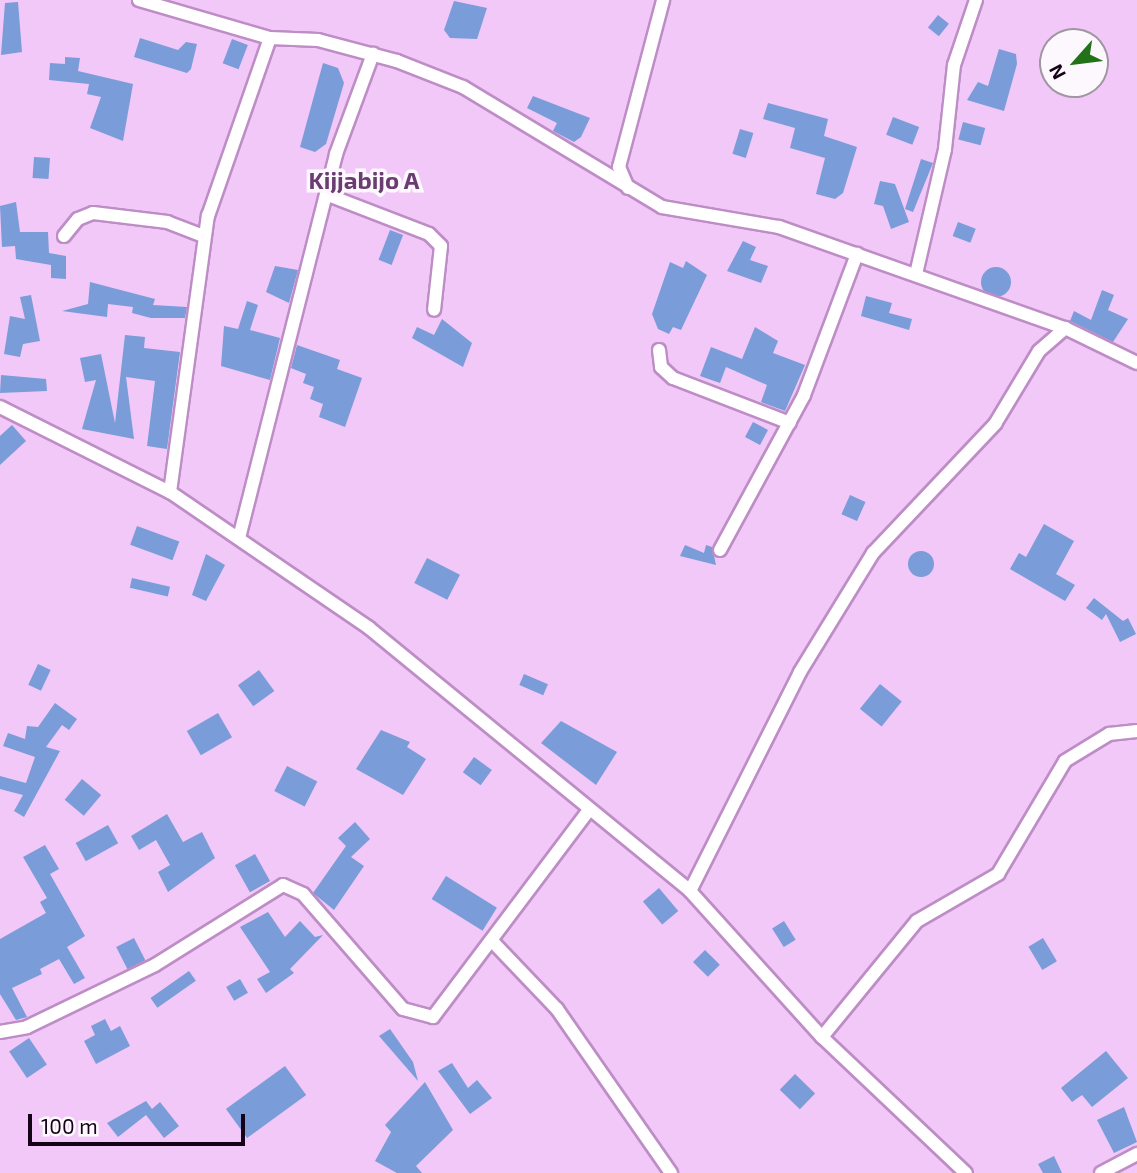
<!DOCTYPE html>
<html>
<head>
<meta charset="utf-8">
<style>
	body { margin:0 }
	#map { position:relative; width:1137px; height:1173px; overflow:hidden; background:#f1c8f8; font-family:"Exo 2",sans-serif }
	div>[style] { position:absolute }
	[style*='--x'] { left:calc(var(--x)*1px); top:calc(var(--y)*1px); width:calc(var(--w)*1px); rotate:calc(var(--a)*1deg) }
	.building>* { inset:0; background:#7a9cd9; transform-origin:0 0 }
	.round { border-radius:50% }
	.roads { filter:drop-shadow(2px 0 #be8dc6) drop-shadow(-2px 0 #be8dc6) drop-shadow(0 2px #be8dc6) drop-shadow(0 -2px #be8dc6) }
	.street>* { height:12px; margin:-6px; padding:0 6px; transform-origin:6px; border-radius:6px; background:#fff }
	span { translate:-50% -50%; white-space:nowrap; text-align:center; line-height:1.15; -webkit-text-stroke:7px #fdf8fe; paint-order:stroke }
	.quarter-label { font-size:24px; color:#693d70; font-weight:700 }
	.north { position:absolute; left:1039px; top:28px; width:70px; height:70px; box-sizing:border-box; background:#fdf8fe; border:2px solid #a096a2; border-radius:50%; rotate:242deg; font-size:19px; font-weight:700; line-height:28px; text-align:center; color:#150418 }
	.north::after { content:''; display:block; margin:auto; width:24px; height:32px; background:#227219; clip-path:polygon(50% 0,100% 100%,50% 72%,0 100%) }
	.scale { position:absolute; left:28px; top:1114px; width:217px; height:32px; box-sizing:border-box; border:4px solid #150418; border-top:0; padding-left:9px; font-size:21px; line-height:24px; white-space:nowrap; color:#150418; -webkit-text-stroke:5px #fdf8fe; paint-order:stroke }
</style>
</head>
<body>
<div id="map">
	<div class="building">
		<div style="clip-path:polygon(454px 1px,487px 8px,477px 39px,450px 38px,444px 30px)"></div>
		<div style="clip-path:polygon(18px 2px,22px 52px,1px 55px,5px 3px)"></div>
		<div style="left:938px;top:15px;width:14px;height:16px;rotate:39deg"></div>
		<div style="clip-path:polygon(140px 38px,178px 50px,186px 42px,197px 44px,191px 69px,187px 73px,134px 57px)"></div>
		<div style="left:232px;top:39px;width:17px;height:26px;rotate:21deg"></div>
		<div style="clip-path:polygon(999px 49px,1016px 54px,1017px 64px,1004px 111px,967px 100px,978px 82px,988px 86px)"></div>
		<div style="clip-path:polygon(65px 57px,80px 58px,78px 71px,133px 84px,123px 141px,90px 128px,101px 97px,87px 94px,89px 84px,49px 80px,50px 63px,65px 64px)"></div>
		<div style="clip-path:polygon(323px 63px,338px 68px,344px 83px,326px 144px,315px 152px,300px 147px)"></div>
		<div style="clip-path:polygon(533px 96px,590px 118px,581px 137px,574px 142px,553px 131px,557px 123px,527px 108px)"></div>
		<div style="clip-path:polygon(768px 103px,828px 119px,824px 136px,857px 147px,843px 193px,835px 199px,816px 194px,825px 158px,790px 148px,795px 128px,763px 119px)"></div>
		<div style="left:893px;top:117px;width:28px;height:19px;rotate:21deg"></div>
		<div style="left:963px;top:122px;width:23px;height:18px;rotate:15deg"></div>
		<div style="left:740px;top:129px;width:14px;height:26px;rotate:17deg"></div>
		<div style="left:34px;top:157px;width:16px;height:21px;rotate:4deg"></div>
		<div style="clip-path:polygon(921px 159px,933px 163px,913px 212px,905px 209px)"></div>
		<div style="clip-path:polygon(880px 181px,895px 184px,909px 222px,891px 229px,883px 206px,874px 204px)"></div>
		<div style="clip-path:polygon(16px 202px,20px 232px,48px 232px,49px 253px,66px 256px,66px 279px,51px 278px,51px 265px,16px 259px,15px 246px,2px 247px,0 206px)"></div>
		<div style="left:958px;top:222px;width:19px;height:15px;rotate:21deg"></div>
		<div style="left:390px;top:230px;width:14px;height:32px;rotate:21deg"></div>
		<div style="clip-path:polygon(743px 241px,756px 247px,750px 260px,768px 266px,761px 283px,727px 271px)"></div>
		<div style="clip-path:polygon(686px 261px,707px 275px,681px 330px,673px 327px,669px 334px,658px 329px,652px 314px,670px 262px,683px 268px)"></div>
		<div style="clip-path:polygon(275px 266px,298px 270px,289px 303px,266px 292px)"></div>
		<div class="round" style="left:981px;top:267px;width:30px;height:30px"></div>
		<div style="clip-path:polygon(90px 282px,155px 299px,153px 305px,187px 307px,185px 318px,151px 318px,132px 313px,133px 307px,108px 304px,107px 317px,62px 311px,88px 304px)"></div>
		<div style="clip-path:polygon(1102px 290px,1114px 295px,1108px 310px,1128px 319px,1113px 342px,1070px 321px,1074px 311px,1091px 320px)"></div>
		<div style="clip-path:polygon(31px 295px,40px 341px,23px 344px,20px 357px,4px 354px,10px 316px,25px 319px,20px 297px)"></div>
		<div style="clip-path:polygon(866px 296px,892px 303px,889px 313px,912px 319px,909px 330px,861px 316px)"></div>
		<div style="clip-path:polygon(247px 301px,258px 305px,250px 330px,280px 338px,270px 380px,221px 366px,224px 326px,238px 329px)"></div>
		<div style="clip-path:polygon(442px 319px,472px 343px,463px 367px,412px 338px,417px 327px,434px 335px)"></div>
		<div style="clip-path:polygon(755px 327px,778px 341px,773px 353px,805px 365px,785px 411px,761px 402px,767px 385px,726px 367px,720px 383px,700px 376px,711px 347px,742px 359px)"></div>
		<div style="clip-path:polygon(125px 335px,145px 337px,144px 348px,180px 352px,167px 449px,147px 446px,155px 381px,126px 377px,134px 439px,82px 429px,96px 380px,85px 382px,80px 358px,101px 354px,115px 423px)"></div>
		<div style="clip-path:polygon(297px 345px,340px 360px,337px 369px,362px 378px,345px 427px,319px 417px,323px 404px,310px 399px,314px 387px,303px 383px,306px 374px,291px 368px)"></div>
		<div style="clip-path:polygon(1px 375px,46px 379px,47px 391px,0 393px)"></div>
		<div style="left:753px;top:422px;width:17px;height:17px;rotate:28deg"></div>
		<div style="clip-path:polygon(12px 425px,26px 441px,0 465px,0 436px)"></div>
		<div style="left:850px;top:495px;width:17px;height:21px;rotate:24deg"></div>
		<div style="clip-path:polygon(1044px 524px,1074px 541px,1056px 574px,1075px 585px,1065px 601px,1010px 569px,1019px 553px,1026px 557px)"></div>
		<div style="left:137px;top:526px;width:45px;height:20px;rotate:20deg"></div>
		<div style="clip-path:polygon(685px 545px,704px 553px,706px 545px,712px 547px,716px 565px,680px 556px)"></div>
		<div class="round" style="left:908px;top:551px;width:26px;height:26px"></div>
		<div style="clip-path:polygon(206px 554px,225px 565px,206px 601px,192px 595px)"></div>
		<div style="left:427px;top:558px;width:37px;height:28px;rotate:27deg"></div>
		<div style="left:132px;top:578px;width:39px;height:10px;rotate:13deg"></div>
		<div style="clip-path:polygon(1094px 598px,1123px 621px,1128px 618px,1136px 634px,1120px 642px,1106px 614px,1102px 620px,1086px 608px)"></div>
		<div style="left:38px;top:664px;width:14px;height:23px;rotate:25deg"></div>
		<div style="left:259px;top:670px;width:26px;height:26px;rotate:54deg"></div>
		<div style="left:524px;top:674px;width:26px;height:12px;rotate:23deg"></div>
		<div style="left:880px;top:684px;width:28px;height:32px;rotate:39deg"></div>
		<div style="clip-path:polygon(55px 703px,77px 719px,69px 730px,62px 725px,46px 747px,60px 751px,24px 817px,14px 811px,23px 795px,0 789px,0 776px,26px 783px,35px 757px,3px 746px,8px 733px,25px 739px,27px 726px,38px 727px)"></div>
		<div style="left:218px;top:713px;width:28px;height:36px;rotate:60deg"></div>
		<div style="clip-path:polygon(561px 721px,617px 752px,596px 785px,541px 743px)"></div>
		<div style="clip-path:polygon(381px 730px,410px 742px,407px 747px,426px 759px,403px 795px,356px 769px)"></div>
		<div style="left:474px;top:757px;width:22px;height:19px;rotate:36deg"></div>
		<div style="left:287px;top:766px;width:34px;height:28px;rotate:27deg"></div>
		<div style="left:82px;top:779px;width:25px;height:27px;rotate:40deg"></div>
		<div style="clip-path:polygon(167px 814px,183px 842px,202px 832px,215px 858px,168px 892px,158px 872px,170px 865px,156px 840px,139px 850px,131px 836px)"></div>
		<div style="clip-path:polygon(355px 822px,370px 839px,351px 857px,364px 866px,334px 910px,313px 893px,346px 846px,338px 838px)"></div>
		<div style="left:108px;top:825px;width:21px;height:37px;rotate:61deg"></div>
		<div style="clip-path:polygon(45px 845px,59px 869px,50px 874px,85px 936px,67px 947px,85px 978px,74px 984px,59px 959px,40px 969px,42px 974px,12px 988px,27px 1017px,16px 1020px,0 994px,0 939px,46px 913px,40px 902px,47px 898px,23px 857px)"></div>
		<div style="left:255px;top:854px;width:31px;height:23px;rotate:61deg"></div>
		<div style="left:446px;top:876px;width:60px;height:27px;rotate:32deg"></div>
		<div style="left:659px;top:888px;width:30px;height:21px;rotate:50deg"></div>
		<div style="clip-path:polygon(268px 912px,285px 937px,300px 921px,315px 937px,323px 935px,290px 969px,294px 973px,266px 993px,257px 979px,270px 972px,240px 927px)"></div>
		<div style="left:784px;top:921px;width:22px;height:14px;rotate:58deg"></div>
		<div style="left:134px;top:938px;width:25px;height:20px;rotate:63deg"></div>
		<div style="left:1043px;top:938px;width:27px;height:17px;rotate:59deg"></div>
		<div style="left:705px;top:950px;width:21px;height:17px;rotate:45deg"></div>
		<div style="left:189px;top:971px;width:12px;height:47px;rotate:55deg"></div>
		<div style="left:240px;top:979px;width:16px;height:16px;rotate:60deg"></div>
		<div style="clip-path:polygon(105px 1019px,111px 1031px,120px 1026px,130px 1046px,96px 1064px,84px 1041px,95px 1035px,91px 1026px)"></div>
		<div style="clip-path:polygon(390px 1029px,413px 1062px,418px 1081px,379px 1036px)"></div>
		<div style="left:29px;top:1038px;width:32px;height:24px;rotate:56deg"></div>
		<div style="clip-path:polygon(1106px 1051px,1128px 1078px,1092px 1107px,1082px 1095px,1072px 1102px,1061px 1088px)"></div>
		<div style="clip-path:polygon(452px 1063px,468px 1088px,477px 1080px,492px 1098px,470px 1114px,438px 1071px)"></div>
		<div style="left:285px;top:1066px;width:36px;height:73px;rotate:54deg"></div>
		<div style="left:795px;top:1074px;width:28px;height:22px;rotate:44deg"></div>
		<div style="clip-path:polygon(425px 1082px,453px 1130px,416px 1166px,422px 1173px,397px 1173px,375px 1161px,391px 1132px,385px 1125px)"></div>
		<div style="clip-path:polygon(146px 1101px,152px 1109px,160px 1102px,179px 1126px,164px 1138px,146px 1115px,118px 1137px,107px 1123px)"></div>
		<div style="clip-path:polygon(1124px 1107px,1137px 1142px,1114px 1153px,1097px 1120px)"></div>
		<div style="clip-path:polygon(1054px 1156px,1062px 1173px,1043px 1173px,1038px 1164px)"></div>
	</div>
	<div class="roads">
		<div class="street">
			<div style="--x:139;--y:0;--w:136;--a:16.2"></div>
			<div style="--x:270;--y:38;--w:48;--a:2.4"></div>
			<div style="--x:318;--y:40;--w:82;--a:14.9"></div>
			<div style="--x:397;--y:61;--w:71;--a:21.5"></div>
			<div style="--x:463;--y:87;--w:232;--a:31.1"></div>
			<div style="--x:662;--y:207;--w:119;--a:9.7"></div>
			<div style="--x:779;--y:227;--w:303;--a:19.5"></div>
			<div style="--x:1065;--y:328;--w:80;--a:25.9"></div>
			<div style="--x:628;--y:188;--w:23;--a:-113"></div>
			<div style="--x:619;--y:167;--w:173;--a:-75.2"></div>
			<div style="--x:328;--y:195;--w:108;--a:21.1"></div>
			<div style="--x:429;--y:234;--w:17;--a:45"></div>
			<div style="--x:441;--y:246;--w:64;--a:96.2"></div>
			<div style="--x:64;--y:236;--w:22;--a:-51"></div>
			<div style="--x:78;--y:219;--w:16;--a:-22"></div>
			<div style="--x:93;--y:213;--w:75;--a:6.9"></div>
			<div style="--x:167;--y:222;--w:40;--a:21"></div>
			<div style="--x:916;--y:274;--w:128;--a:-76.9"></div>
			<div style="--x:945;--y:149;--w:84;--a:-83.9"></div>
			<div style="--x:954;--y:65;--w:69;--a:-71.3"></div>
			<div style="--x:659;--y:350;--w:17;--a:83"></div>
			<div style="--x:661;--y:367;--w:16;--a:43"></div>
			<div style="--x:673;--y:378;--w:125;--a:21"></div>
			<div style="--x:0;--y:407;--w:190;--a:26.6"></div>
			<div style="--x:170;--y:492;--w:241;--a:34.3"></div>
			<div style="--x:369;--y:628;--w:415;--a:39.3"></div>
			<div style="--x:690;--y:891;--w:197;--a:47.9"></div>
			<div style="--x:822;--y:1037;--w:198;--a:43.4"></div>
			<div style="--x:170;--y:492;--w:279;--a:-82.2"></div>
			<div style="--x:208;--y:216;--w:188;--a:-70.8"></div>
			<div style="--x:239;--y:538;--w:396;--a:-75.8"></div>
			<div style="--x:336;--y:154;--w:107;--a:-69.7"></div>
			<div style="--x:720;--y:550;--w:176;--a:-61.5"></div>
			<div style="--x:804;--y:395;--w:151;--a:-69.4"></div>
			<div style="--x:690;--y:891;--w:245;--a:-63.3"></div>
			<div style="--x:800;--y:672;--w:140;--a:-58.5"></div>
			<div style="--x:873;--y:553;--w:178;--a:-46.6"></div>
			<div style="--x:995;--y:424;--w:85;--a:-58.9"></div>
			<div style="--x:1039;--y:351;--w:35;--a:-41"></div>
			<div style="--x:492;--y:941;--w:94;--a:46.3"></div>
			<div style="--x:557;--y:1009;--w:200;--a:55.2"></div>
			<div style="--x:0;--y:1032;--w:27;--a:-10"></div>
			<div style="--x:27;--y:1027;--w:142;--a:-25.8"></div>
			<div style="--x:155;--y:965;--w:151;--a:-32"></div>
			<div style="--x:283;--y:885;--w:22;--a:24"></div>
			<div style="--x:303;--y:894;--w:152;--a:49"></div>
			<div style="--x:403;--y:1009;--w:31;--a:15"></div>
			<div style="--x:433;--y:1017;--w:258;--a:-53"></div>
			<div style="--x:822;--y:1037;--w:150;--a:-50.7"></div>
			<div style="--x:917;--y:921;--w:94;--a:-30.1"></div>
			<div style="--x:998;--y:874;--w:131;--a:-59.3"></div>
			<div style="--x:1065;--y:761;--w:52;--a:-31.5"></div>
			<div style="--x:1109;--y:734;--w:28;--a:-6"></div>
			<div style="--x:1101;--y:1173;--w:41;--a:-27.8"></div>
		</div>
	</div>
	<div class="quarter-label">
		<span style="left:364px;top:180px">Kijjabijo A</span>
	</div>
	<div class="north">N</div>
	<div class="scale">100 m</div>
</div>
</body>
</html>
